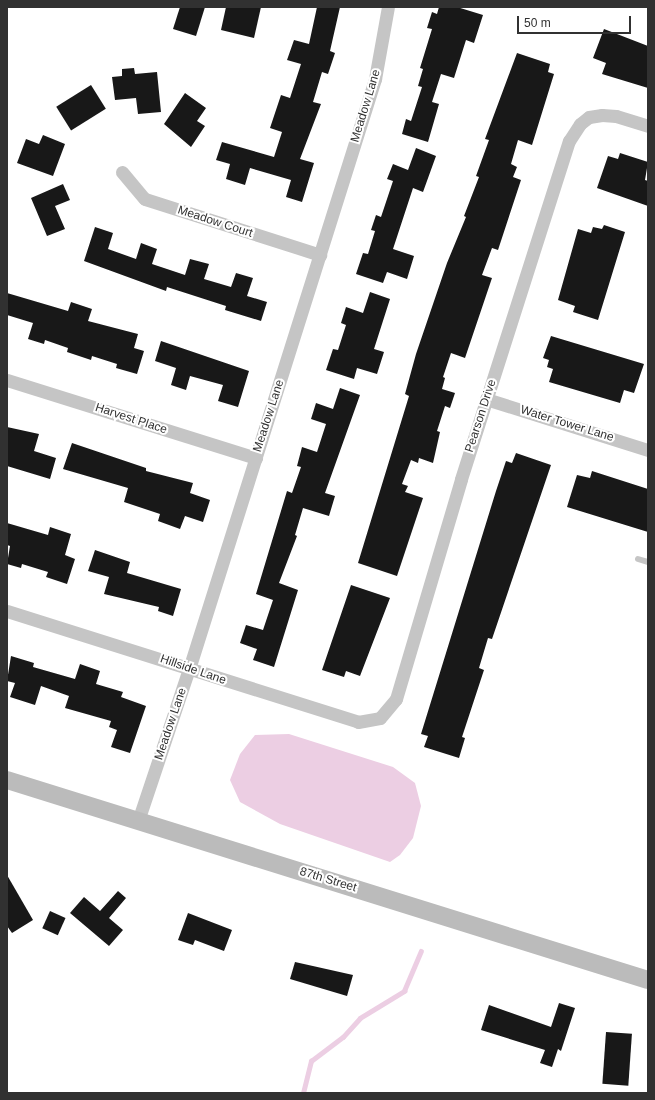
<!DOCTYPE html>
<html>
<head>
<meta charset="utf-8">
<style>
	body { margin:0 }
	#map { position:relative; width:655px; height:1100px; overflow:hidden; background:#fff; font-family:Arial,sans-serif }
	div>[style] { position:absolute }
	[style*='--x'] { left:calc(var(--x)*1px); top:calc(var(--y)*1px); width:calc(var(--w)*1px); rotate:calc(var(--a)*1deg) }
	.water>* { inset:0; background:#eccee3 }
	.stream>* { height:4.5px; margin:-2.25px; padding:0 2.25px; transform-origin:2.25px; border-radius:2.25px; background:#eccee3 }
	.building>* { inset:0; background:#181818; transform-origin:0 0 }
	.lane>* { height:6px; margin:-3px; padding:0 3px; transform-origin:3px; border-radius:3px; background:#c5c5c5 }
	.street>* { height:13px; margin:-6.5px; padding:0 6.5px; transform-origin:6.5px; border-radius:6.5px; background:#c5c5c5 }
	.secondary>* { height:18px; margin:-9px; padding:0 9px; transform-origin:9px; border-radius:9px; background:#bbb }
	span { translate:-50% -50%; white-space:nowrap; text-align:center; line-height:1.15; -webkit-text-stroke:4px #fff; paint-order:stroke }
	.street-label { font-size:12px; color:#313131 }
	.frame { position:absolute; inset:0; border:8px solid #313131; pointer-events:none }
	.scale { position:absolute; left:517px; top:16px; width:114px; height:18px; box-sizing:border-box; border:2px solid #313131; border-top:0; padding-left:5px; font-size:12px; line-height:14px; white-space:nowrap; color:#313131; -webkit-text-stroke:3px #fff; paint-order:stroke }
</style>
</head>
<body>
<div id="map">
	<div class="water">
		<div style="clip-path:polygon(289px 734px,393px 767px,415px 783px,421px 806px,413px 838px,400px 855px,390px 862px,280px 824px,240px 802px,230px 780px,240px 754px,255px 735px)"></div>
	</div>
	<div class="stream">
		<div style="--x:303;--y:1093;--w:33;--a:-76"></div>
		<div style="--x:311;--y:1061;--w:40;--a:-37"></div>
		<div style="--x:343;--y:1037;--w:25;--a:-48"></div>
		<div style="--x:360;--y:1018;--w:52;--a:-31.5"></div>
		<div style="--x:404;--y:991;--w:43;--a:-67"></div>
	</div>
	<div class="building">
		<div style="clip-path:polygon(180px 7px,205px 7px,196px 36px,173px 29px)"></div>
		<div style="clip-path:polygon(226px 7px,261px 7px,254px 38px,221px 30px)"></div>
		<div style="clip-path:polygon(317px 7px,340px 7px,330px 51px,335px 53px,328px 74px,322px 72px,313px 102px,321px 104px,300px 159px,314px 163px,302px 202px,286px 197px,291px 180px,250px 168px,245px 185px,226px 179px,230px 164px,216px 160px,222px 142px,274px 157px,282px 132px,270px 128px,281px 95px,290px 98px,301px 64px,287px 60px,294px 40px,309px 44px)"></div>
		<div style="clip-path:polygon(439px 7px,457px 7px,483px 15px,474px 43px,466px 40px,454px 78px,441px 74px,432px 102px,439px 104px,428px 142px,402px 134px,406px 119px,411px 121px,422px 87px,418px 86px,423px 69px,420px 68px,432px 29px,427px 28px,432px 12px,437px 14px)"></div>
		<div style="clip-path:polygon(604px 29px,648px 46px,648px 88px,602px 74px,606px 63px,593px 58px)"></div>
		<div style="clip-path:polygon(517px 53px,550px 64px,548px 72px,554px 74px,532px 145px,518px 140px,511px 164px,517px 167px,513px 177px,521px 180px,498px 250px,492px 248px,482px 275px,492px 278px,465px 358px,451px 353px,443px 377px,445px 378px,442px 389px,455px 393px,450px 408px,445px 406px,437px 431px,440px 432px,433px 463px,419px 458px,418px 463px,411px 460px,402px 484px,408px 486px,405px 492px,423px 498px,397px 576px,358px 563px,409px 396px,405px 394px,416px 354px,447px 263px,466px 217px,464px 216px,479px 177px,476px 176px,489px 140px,485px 139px)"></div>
		<div style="clip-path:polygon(134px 68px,135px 74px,157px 72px,161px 112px,138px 114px,136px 98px,115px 100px,112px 77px,122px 76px,122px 69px)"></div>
		<div style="left:91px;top:85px;width:28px;height:41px;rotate:58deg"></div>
		<div style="clip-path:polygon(185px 93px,206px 108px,197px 121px,205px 126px,191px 147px,164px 124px)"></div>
		<div style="clip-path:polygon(43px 135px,65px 144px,53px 176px,17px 163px,26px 139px,39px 144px)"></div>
		<div style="clip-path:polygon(416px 148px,436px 156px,423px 192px,413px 188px,393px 249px,414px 256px,407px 279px,387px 272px,383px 283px,356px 274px,363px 253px,368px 254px,375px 231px,371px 230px,376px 215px,381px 217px,393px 181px,387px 179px,393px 164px,408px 170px)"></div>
		<div style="clip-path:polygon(620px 153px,648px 162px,645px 180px,648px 181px,648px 206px,597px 188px,608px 156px,618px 159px)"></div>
		<div style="clip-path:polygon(63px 184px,70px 200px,55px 206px,65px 229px,47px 236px,31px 198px)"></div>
		<div style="clip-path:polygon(604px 225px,625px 232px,598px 320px,573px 312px,575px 306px,558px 300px,578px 229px,591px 233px,593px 227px,602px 229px)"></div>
		<div style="clip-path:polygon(95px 227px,113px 233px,108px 249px,136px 259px,141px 243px,157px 249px,152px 264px,185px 275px,190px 259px,209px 264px,204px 279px,231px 287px,236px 273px,253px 278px,247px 296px,267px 302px,261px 321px,225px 310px,226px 306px,167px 287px,166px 291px,84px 261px)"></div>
		<div style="clip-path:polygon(370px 292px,390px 299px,374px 349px,384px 352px,377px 374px,357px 368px,354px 379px,326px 370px,333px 349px,338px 350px,346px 325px,341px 323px,346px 307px,363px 313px)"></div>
		<div style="clip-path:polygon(7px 293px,68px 311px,71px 302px,92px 309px,88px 321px,138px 334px,134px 348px,144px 351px,137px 374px,116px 368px,117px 364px,92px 356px,91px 360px,67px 352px,68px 348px,45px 340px,44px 344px,28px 339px,33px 323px,7px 315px)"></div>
		<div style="clip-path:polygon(551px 336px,644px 364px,634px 393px,624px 390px,620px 403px,549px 382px,553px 369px,547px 367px,549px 360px,543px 358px)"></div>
		<div style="clip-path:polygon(161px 341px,249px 371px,238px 407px,218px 401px,223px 385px,190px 376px,186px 390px,171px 385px,176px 368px,155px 361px)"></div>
		<div style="clip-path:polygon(340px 388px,360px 395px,325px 493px,335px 496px,329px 516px,303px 508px,295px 535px,297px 536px,279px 583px,298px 590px,274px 667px,253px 660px,257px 649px,240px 643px,246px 625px,263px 630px,273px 600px,256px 594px,287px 491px,292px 493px,301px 467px,297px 466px,302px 447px,317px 452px,326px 424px,311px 419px,316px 403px,333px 409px)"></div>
		<div style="clip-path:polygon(7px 427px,39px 434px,34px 451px,56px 458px,50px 479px,7px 466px)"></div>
		<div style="clip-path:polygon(72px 443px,146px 468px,146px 471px,193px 483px,190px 493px,210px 500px,203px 522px,185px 516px,180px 529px,158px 521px,160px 514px,124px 502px,128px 488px,63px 469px)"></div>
		<div style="clip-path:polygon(516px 453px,551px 465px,492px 639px,488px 638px,479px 668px,484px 670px,462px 737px,465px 738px,459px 758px,424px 747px,428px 736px,421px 734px,496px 491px,506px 461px,512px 463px)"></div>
		<div style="clip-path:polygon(592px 471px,648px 489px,648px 532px,567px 507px,577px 475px,590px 478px)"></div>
		<div style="clip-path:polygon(7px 523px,48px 535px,50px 527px,71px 534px,65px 555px,75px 559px,67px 584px,46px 577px,48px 572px,22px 564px,21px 568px,7px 564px,10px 546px,7px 545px)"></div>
		<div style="clip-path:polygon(95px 550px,130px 562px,127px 573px,181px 589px,173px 616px,158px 611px,159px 607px,104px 594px,109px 577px,88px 571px)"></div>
		<div style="clip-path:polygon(351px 585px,390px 598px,360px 676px,346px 671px,344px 677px,322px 670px)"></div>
		<div style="clip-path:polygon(11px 656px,34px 663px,33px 667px,75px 679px,80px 664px,100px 671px,96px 684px,123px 692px,121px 697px,146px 706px,130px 753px,111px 747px,117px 730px,109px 727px,111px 721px,65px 708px,69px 696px,41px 686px,35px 705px,10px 697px,15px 683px,7px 681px)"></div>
		<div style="clip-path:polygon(7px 875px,33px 920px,12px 933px,7px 926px)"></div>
		<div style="clip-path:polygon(118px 891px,126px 898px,109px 918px,123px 930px,109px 946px,70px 913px,84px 897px,100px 911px)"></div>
		<div style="left:50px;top:911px;width:17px;height:19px;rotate:24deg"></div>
		<div style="clip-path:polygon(188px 913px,232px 930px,224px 951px,195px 940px,193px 945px,178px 940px)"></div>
		<div style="clip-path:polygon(295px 962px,353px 975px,347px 996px,290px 979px)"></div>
		<div style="clip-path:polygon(559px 1003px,575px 1008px,561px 1051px,558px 1049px,552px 1067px,540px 1063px,545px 1050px,481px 1030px,489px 1005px,551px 1027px)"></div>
		<div style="left:606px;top:1032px;width:26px;height:52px;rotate:4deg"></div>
	</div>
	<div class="lane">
		<div style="--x:638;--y:559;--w:10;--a:17"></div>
	</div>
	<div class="street">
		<div style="--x:122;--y:172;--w:35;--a:50"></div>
		<div style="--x:145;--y:199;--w:184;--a:17.7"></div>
		<div style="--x:7;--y:380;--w:261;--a:17.4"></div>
		<div style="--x:486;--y:399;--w:170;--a:17.5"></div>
		<div style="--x:7;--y:611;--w:368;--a:17.5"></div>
		<div style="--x:358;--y:722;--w:22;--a:-10"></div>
		<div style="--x:380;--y:718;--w:25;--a:-50"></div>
		<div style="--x:396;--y:699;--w:229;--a:-73.5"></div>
		<div style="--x:461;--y:479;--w:355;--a:-72.3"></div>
		<div style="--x:569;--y:141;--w:20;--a:-57"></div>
		<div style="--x:580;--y:124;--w:11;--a:-38"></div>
		<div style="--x:589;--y:117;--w:13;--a:-9"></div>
		<div style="--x:602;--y:115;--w:14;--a:4"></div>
		<div style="--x:616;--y:116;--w:34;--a:17"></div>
		<div style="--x:138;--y:821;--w:160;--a:-71.5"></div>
		<div style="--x:189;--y:669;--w:619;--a:-72.5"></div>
		<div style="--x:375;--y:79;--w:73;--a:-79.8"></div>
	</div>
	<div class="secondary">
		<div style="--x:7;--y:780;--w:671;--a:17.33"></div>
	</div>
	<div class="street-label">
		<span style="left:366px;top:106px;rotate:-73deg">Meadow Lane</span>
		<span style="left:215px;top:222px;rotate:18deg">Meadow Court</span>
		<span style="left:269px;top:416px;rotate:-72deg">Meadow Lane</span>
		<span style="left:481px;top:416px;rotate:-72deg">Pearson Drive</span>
		<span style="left:131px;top:419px;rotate:18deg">Harvest Place</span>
		<span style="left:567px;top:424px;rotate:17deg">Water Tower Lane</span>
		<span style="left:193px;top:670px;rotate:19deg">Hillside Lane</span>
		<span style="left:171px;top:724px;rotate:-71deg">Meadow Lane</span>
		<span style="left:328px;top:880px;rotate:17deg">87th Street</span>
	</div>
	<div class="frame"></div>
	<div class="scale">50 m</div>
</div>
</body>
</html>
